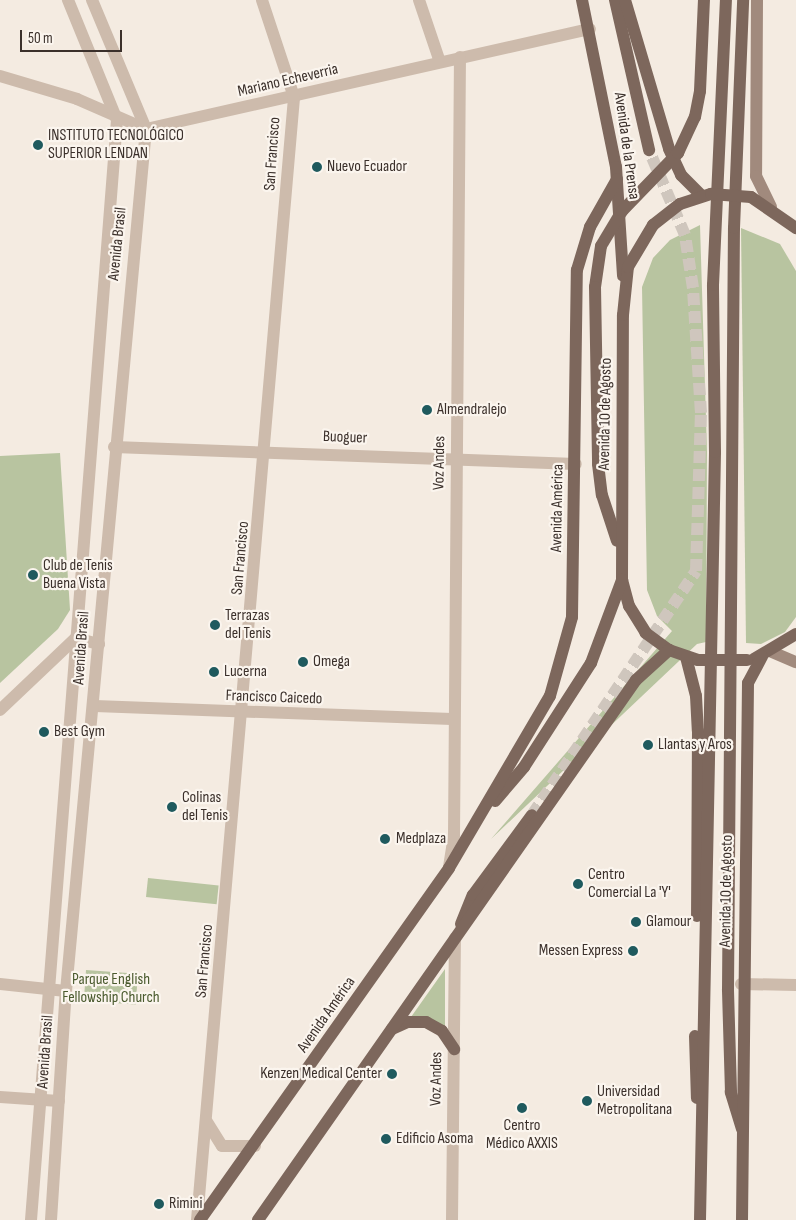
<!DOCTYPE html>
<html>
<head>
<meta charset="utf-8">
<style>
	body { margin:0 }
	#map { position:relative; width:796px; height:1220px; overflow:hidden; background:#f4ebe1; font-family:"Sofia Sans Condensed",sans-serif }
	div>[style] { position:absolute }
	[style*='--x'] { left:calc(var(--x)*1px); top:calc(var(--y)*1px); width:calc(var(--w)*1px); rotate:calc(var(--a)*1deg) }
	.green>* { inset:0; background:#b8c4a0; transform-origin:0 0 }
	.primary-tunnel>* { height:12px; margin-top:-6px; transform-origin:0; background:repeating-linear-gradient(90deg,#cfc6bd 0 12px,transparent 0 18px) }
	.minor>* { height:12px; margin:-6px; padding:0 6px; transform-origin:6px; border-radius:6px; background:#cdbbac }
	.tertiary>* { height:12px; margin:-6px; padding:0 6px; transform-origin:6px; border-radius:6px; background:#cdbbac }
	.secondary>* { height:12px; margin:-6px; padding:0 6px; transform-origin:6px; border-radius:6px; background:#a18a7d }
	.primary>* { height:12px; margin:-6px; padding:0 6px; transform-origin:6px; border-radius:6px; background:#7d675c }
	.primary-bridge>* { height:12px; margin:-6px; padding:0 6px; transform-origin:6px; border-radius:6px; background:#7d675c }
	.dots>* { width:14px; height:14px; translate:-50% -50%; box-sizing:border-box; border:2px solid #fbf5ee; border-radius:50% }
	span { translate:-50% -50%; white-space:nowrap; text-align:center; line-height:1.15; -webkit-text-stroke:4.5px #fbf5ee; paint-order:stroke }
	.street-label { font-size:16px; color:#3b302b }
	.poi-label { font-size:16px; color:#3b302b }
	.left { translate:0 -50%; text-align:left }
	.right { translate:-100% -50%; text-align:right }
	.park-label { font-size:16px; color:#4a5a2e }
	.scale { position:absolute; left:20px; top:30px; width:102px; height:22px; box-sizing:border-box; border:2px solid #3b302b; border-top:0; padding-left:6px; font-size:15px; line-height:18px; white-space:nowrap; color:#3b302b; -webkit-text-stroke:4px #fbf5ee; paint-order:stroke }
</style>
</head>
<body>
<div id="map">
	<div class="green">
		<div style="clip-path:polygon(700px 225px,707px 451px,706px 642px,697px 644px,491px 839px,672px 631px,657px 616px,647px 590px,642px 287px,653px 258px,670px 240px)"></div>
		<div style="clip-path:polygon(741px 228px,780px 244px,796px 271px,796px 617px,785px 632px,761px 644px,746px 643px)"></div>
		<div style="clip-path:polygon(60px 453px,70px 610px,58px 629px,0 683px,0 456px)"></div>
		<div style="left:148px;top:878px;width:71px;height:19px;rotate:6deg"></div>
		<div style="clip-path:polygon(445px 969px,445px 1028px,424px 1016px,411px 1017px)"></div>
		<div style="left:86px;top:970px;width:52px;height:31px;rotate:4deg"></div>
	</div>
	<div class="primary-tunnel">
		<div style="--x:532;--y:815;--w:294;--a:-56.1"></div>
		<div style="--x:696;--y:571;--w:158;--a:-88.2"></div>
		<div style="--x:701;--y:413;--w:125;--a:-93.7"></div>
		<div style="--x:693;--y:288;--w:54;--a:-98.6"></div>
		<div style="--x:685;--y:235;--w:92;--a:-113"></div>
	</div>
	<div class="minor">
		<div style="--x:419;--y:0;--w:65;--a:71.3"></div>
		<div style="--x:0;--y:76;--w:80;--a:16.6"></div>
		<div style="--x:77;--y:99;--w:75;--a:23.5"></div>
		<div style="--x:146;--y:129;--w:455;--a:-12.7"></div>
		<div style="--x:114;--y:447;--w:462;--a:2.1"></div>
		<div style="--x:95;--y:706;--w:357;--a:2.1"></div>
		<div style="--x:0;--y:710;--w:105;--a:-43.5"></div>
		<div style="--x:76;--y:638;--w:24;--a:15"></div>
		<div style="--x:449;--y:867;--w:32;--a:-81"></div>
		<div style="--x:454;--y:835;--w:778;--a:-89.56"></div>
		<div style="--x:0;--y:984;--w:66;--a:6.1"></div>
		<div style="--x:741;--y:984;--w:55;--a:1"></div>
		<div style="--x:0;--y:1097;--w:59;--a:3.9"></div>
		<div style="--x:207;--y:1122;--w:28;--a:58"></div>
		<div style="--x:222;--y:1146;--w:33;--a:0"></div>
		<div style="--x:197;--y:1220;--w:1127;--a:-85.06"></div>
		<div style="--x:294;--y:97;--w:102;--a:-108.3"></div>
		<div style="--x:452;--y:1220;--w:282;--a:-89.4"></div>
	</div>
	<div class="tertiary">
		<div style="--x:31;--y:1220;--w:1103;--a:-85.53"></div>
		<div style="--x:117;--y:120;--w:130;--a:-112.2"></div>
		<div style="--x:51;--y:1220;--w:229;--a:-86.3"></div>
		<div style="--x:66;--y:991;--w:866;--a:-84.7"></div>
		<div style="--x:146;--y:129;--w:140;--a:-112.7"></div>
	</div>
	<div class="secondary">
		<div style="--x:757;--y:0;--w:176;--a:90.3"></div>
		<div style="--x:756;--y:176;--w:34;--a:64"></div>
		<div style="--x:772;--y:652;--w:26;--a:23"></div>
	</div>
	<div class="primary">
		<div style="--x:582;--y:0;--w:170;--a:78.5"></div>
		<div style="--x:616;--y:167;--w:109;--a:86.3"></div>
		<div style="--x:615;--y:0;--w:154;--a:77.2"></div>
		<div style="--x:625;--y:0;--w:155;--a:73.5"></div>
		<div style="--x:669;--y:149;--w:29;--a:65"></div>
		<div style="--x:681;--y:175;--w:30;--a:45"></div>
		<div style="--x:700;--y:91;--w:91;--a:-87.5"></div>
		<div style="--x:751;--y:197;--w:55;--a:34.6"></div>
		<div style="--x:601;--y:246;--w:41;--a:98.3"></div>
		<div style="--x:595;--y:287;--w:177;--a:89"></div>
		<div style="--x:598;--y:464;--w:31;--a:83"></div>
		<div style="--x:602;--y:495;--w:48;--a:71.9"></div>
		<div style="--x:686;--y:657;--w:40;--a:75.6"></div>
		<div style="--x:696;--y:696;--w:35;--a:87"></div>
		<div style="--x:698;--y:731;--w:185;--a:90.3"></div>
		<div style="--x:754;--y:659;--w:49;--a:-30.8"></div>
		<div style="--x:698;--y:660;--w:31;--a:-161"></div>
		<div style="--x:669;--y:650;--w:29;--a:-144"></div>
		<div style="--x:646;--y:633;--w:32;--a:-122"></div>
		<div style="--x:629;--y:606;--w:27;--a:-105"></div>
		<div style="--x:622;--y:580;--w:265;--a:-89.8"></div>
		<div style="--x:623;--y:315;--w:48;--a:-84.1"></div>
		<div style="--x:628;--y:267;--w:49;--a:-59.2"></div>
		<div style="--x:653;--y:225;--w:34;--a:-38"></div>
		<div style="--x:680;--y:204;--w:33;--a:-18"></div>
		<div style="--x:495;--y:801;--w:45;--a:-49.5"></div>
		<div style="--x:524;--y:767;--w:124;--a:-57.2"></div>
		<div style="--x:591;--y:663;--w:89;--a:-69.5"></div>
		<div style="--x:461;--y:924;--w:31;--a:-68"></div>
		<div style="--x:473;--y:895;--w:99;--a:-53.6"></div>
		<div style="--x:392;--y:1029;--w:17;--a:-24"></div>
		<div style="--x:408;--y:1022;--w:18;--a:0"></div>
		<div style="--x:426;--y:1022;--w:18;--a:29"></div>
		<div style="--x:442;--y:1031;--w:22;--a:56"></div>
		<div style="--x:695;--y:1036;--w:62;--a:88.2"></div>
		<div style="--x:742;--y:1129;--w:39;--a:-107"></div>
		<div style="--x:731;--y:1092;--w:103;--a:-91.7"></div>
		<div style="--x:728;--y:989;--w:761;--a:-89.55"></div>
		<div style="--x:734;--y:228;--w:228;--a:-87.7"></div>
		<div style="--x:200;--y:1220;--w:431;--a:-54.7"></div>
		<div style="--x:449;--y:868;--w:199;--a:-59.6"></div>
		<div style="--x:550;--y:696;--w:82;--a:-74.4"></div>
		<div style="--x:572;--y:617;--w:347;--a:-89.2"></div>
		<div style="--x:577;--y:270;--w:45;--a:-73.2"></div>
		<div style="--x:590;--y:227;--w:55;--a:-60.6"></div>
		<div style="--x:258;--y:1220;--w:659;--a:-55.01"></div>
		<div style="--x:636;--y:680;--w:45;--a:-42.3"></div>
		<div style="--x:700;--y:1220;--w:768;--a:-88.88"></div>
		<div style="--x:715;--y:452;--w:167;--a:-90.7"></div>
		<div style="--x:713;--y:285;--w:285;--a:-87.4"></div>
		<div style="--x:742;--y:1220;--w:537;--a:-89.36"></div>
		<div style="--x:748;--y:683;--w:30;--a:-62"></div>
	</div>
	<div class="primary-bridge">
		<div style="--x:711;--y:194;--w:40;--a:4.3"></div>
		<div style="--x:601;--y:246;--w:41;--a:-59"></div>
		<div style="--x:622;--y:211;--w:81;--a:-46"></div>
		<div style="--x:678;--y:153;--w:40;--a:-65"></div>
		<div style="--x:695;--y:117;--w:26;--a:-79"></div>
		<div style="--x:698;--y:660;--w:49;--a:0"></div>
	</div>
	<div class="dots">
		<div style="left:38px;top:145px;background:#1f5a5e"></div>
		<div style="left:317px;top:167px;background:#1f5a5e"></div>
		<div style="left:427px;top:410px;background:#1f5a5e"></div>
		<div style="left:33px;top:575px;background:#1f5a5e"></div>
		<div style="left:215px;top:625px;background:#1f5a5e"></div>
		<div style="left:303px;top:662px;background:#1f5a5e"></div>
		<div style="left:214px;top:672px;background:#1f5a5e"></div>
		<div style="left:44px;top:732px;background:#1f5a5e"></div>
		<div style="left:648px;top:745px;background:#1f5a5e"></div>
		<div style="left:172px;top:807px;background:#1f5a5e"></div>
		<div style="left:385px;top:839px;background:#1f5a5e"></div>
		<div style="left:578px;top:884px;background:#1f5a5e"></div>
		<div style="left:636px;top:922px;background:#1f5a5e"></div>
		<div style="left:633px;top:951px;background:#1f5a5e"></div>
		<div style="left:392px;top:1074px;background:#1f5a5e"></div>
		<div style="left:587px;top:1101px;background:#1f5a5e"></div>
		<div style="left:522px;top:1108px;background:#1f5a5e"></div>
		<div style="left:386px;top:1139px;background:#1f5a5e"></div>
		<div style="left:159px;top:1204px;background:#1f5a5e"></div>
	</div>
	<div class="street-label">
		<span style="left:288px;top:81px;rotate:-13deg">Mariano Echeverria</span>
		<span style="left:626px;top:146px;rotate:82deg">Avenida de la Prensa</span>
		<span style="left:273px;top:154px;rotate:-86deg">San Francisco</span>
		<span style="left:118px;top:244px;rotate:-84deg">Avenida Brasil</span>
		<span style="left:606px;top:414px;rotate:-89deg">Avenida 10 de Agosto</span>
		<span style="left:345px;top:438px;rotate:2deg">Buoguer</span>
		<span style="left:440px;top:463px;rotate:-89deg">Voz Andes</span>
		<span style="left:558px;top:508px;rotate:-89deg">Avenida América</span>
		<span style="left:241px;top:558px;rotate:-85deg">San Francisco</span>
		<span style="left:82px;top:648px;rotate:-86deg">Avenida Brasil</span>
		<span style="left:274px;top:698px;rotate:2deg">Francisco Caicedo</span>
		<span style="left:727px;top:891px;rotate:-89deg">Avenida 10 de Agosto</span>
		<span style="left:205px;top:961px;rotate:-85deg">San Francisco</span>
		<span style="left:327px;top:1015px;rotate:-55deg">Avenida América</span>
		<span style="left:46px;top:1052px;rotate:-86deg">Avenida Brasil</span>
		<span style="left:437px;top:1079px;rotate:-89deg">Voz Andes</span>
	</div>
	<div class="poi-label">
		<span class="left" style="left:48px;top:145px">INSTITUTO TECNOLÓGICO<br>SUPERIOR LENDAN</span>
		<span class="left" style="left:327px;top:167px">Nuevo Ecuador</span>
		<span class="left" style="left:437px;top:410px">Almendralejo</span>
		<span class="left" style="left:43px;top:575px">Club de Tenis<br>Buena Vista</span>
		<span class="left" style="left:225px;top:625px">Terrazas<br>del Tenis</span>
		<span class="left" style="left:313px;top:662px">Omega</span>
		<span class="left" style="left:224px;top:672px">Lucerna</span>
		<span class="left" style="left:54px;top:732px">Best Gym</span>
		<span class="left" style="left:658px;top:745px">Llantas y Aros</span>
		<span class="left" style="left:182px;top:807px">Colinas<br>del Tenis</span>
		<span class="left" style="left:396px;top:839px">Medplaza</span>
		<span class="left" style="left:588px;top:884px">Centro<br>Comercial La 'Y'</span>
		<span class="left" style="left:646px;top:922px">Glamour</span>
		<span class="right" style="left:623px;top:951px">Messen Express</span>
		<span class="right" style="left:382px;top:1074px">Kenzen Medical Center</span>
		<span class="left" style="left:597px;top:1101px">Universidad<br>Metropolitana</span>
		<span style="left:522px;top:1135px">Centro<br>Médico AXXIS</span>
		<span class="left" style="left:396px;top:1139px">Edificio Asoma</span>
		<span class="left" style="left:169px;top:1204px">Rimini</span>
	</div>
	<div class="park-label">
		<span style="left:111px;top:989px">Parque English<br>Fellowship Church</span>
	</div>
	<div class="scale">50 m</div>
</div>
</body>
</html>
